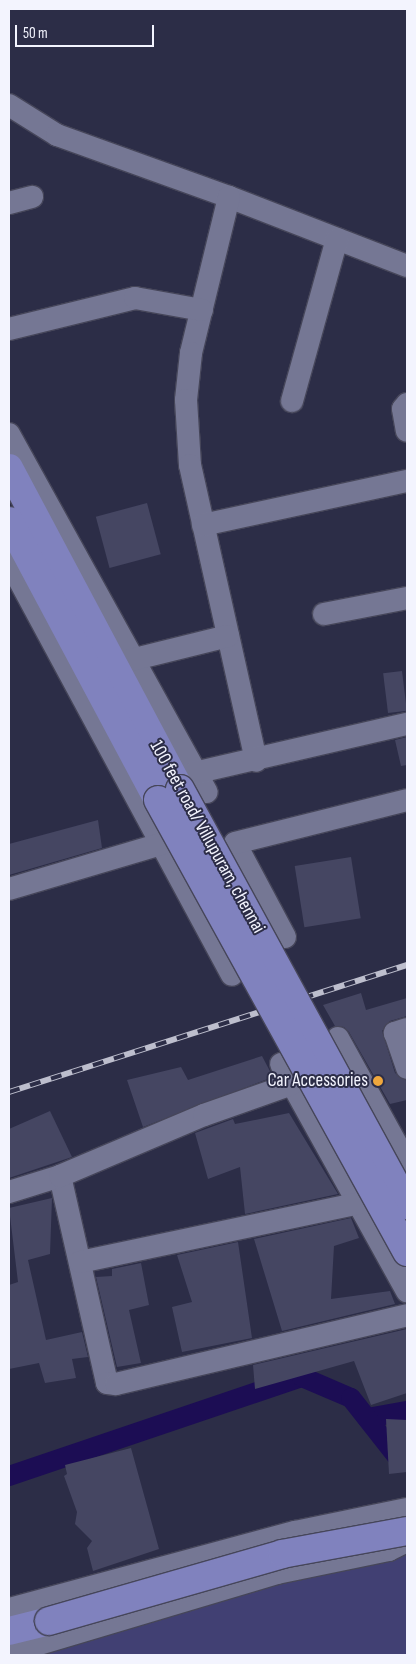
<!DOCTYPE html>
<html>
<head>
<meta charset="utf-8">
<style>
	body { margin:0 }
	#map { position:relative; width:416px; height:1664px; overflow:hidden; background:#2c2d47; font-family:"Sofia Sans Condensed",sans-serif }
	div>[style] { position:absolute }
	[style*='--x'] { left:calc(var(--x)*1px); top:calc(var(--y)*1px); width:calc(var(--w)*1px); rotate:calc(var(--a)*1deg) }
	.green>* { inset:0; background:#414073 }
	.canal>* { height:20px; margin:-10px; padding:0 10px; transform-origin:10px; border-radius:10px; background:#1c0d54 }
	.building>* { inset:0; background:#454662; transform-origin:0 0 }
	.roads { filter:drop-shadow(1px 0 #46465a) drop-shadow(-1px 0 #46465a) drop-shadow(0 1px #46465a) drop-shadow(0 -1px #46465a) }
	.minor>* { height:22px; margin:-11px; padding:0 11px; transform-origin:11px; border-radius:11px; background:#757794 }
	.highway>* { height:28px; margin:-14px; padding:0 14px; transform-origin:14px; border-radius:14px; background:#8082be }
	.rail>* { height:5.5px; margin-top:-2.75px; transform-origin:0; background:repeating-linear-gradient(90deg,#2c2d47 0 11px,#bdbecd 0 22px); box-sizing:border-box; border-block:1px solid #bdbecd }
	.bridges { filter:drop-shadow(1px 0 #46465a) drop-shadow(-1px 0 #46465a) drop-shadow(0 1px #46465a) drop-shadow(0 -1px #46465a) }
	.highway-bridge>* { height:28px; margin:-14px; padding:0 14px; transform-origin:14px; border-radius:14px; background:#8082be }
	.dots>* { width:14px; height:14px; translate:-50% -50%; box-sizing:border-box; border:2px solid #2c2d47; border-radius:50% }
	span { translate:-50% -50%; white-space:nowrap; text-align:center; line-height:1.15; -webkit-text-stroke:4px #2c2d47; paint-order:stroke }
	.street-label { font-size:19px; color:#f3f4fe }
	.poi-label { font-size:19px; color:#f3f4fe }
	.right { translate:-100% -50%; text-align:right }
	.frame { position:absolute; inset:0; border:10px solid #f3f4fe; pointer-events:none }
	.scale { position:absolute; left:15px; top:25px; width:139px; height:22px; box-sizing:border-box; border:2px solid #f3f4fe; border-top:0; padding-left:6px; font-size:15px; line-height:18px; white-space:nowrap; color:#f3f4fe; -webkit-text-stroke:4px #2c2d47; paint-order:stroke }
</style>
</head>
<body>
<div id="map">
	<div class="green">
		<div style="clip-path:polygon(407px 1551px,407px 1655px,12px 1655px,277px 1573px)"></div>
	</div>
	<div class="canal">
		<div style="--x:367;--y:1418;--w:41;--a:-9.9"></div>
		<div style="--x:9;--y:1476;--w:309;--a:-18.7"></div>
		<div style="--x:302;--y:1377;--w:53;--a:23.2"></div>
		<div style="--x:351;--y:1398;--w:78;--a:51.8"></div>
	</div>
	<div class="building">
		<div style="left:147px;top:503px;width:53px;height:53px;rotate:75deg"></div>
		<div style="left:402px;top:671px;width:40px;height:19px;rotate:83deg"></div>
		<div style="clip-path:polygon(407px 737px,407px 765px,401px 766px,395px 740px)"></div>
		<div style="clip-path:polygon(98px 820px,102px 848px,9px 875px,9px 844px)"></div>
		<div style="left:351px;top:857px;width:62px;height:57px;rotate:81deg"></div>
		<div style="clip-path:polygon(361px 993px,366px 1010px,407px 998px,407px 1016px,390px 1021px,382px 1031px,395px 1073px,407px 1081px,407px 1100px,390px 1104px,349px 1032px,344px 1027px,335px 1026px,323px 1005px)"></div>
		<div style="clip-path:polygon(262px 1056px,273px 1077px,143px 1127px,127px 1080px,181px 1067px,188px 1080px)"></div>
		<div style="clip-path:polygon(50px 1111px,72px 1157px,9px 1178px,9px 1129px)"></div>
		<div style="clip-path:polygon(289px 1113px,338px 1194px,245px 1214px,240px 1167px,208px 1179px,195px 1133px,233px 1119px,235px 1124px)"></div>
		<div style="clip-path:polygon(52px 1198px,50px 1254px,28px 1260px,46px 1340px,82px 1332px,88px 1357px,72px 1359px,76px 1378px,45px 1383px,39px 1363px,9px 1369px,9px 1285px,18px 1282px,9px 1208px)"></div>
		<div style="clip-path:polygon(351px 1218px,359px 1238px,334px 1246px,331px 1299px,390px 1291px,395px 1304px,282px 1331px,254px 1239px)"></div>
		<div style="clip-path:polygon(238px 1242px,252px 1338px,182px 1352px,172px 1307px,192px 1302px,177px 1255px)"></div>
		<div style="clip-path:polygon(141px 1263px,149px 1305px,129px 1310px,141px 1363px,117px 1367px,96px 1277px,112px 1276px,112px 1269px)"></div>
		<div style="clip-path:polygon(407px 1329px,407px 1393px,371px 1405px,354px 1361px,255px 1389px,253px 1365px)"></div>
		<div style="clip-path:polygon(386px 1419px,407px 1420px,407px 1472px,389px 1474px)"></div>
		<div style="clip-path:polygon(131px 1448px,159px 1549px,93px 1571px,87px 1548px,92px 1541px,75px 1524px,77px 1512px,64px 1476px,67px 1474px,65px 1465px)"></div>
	</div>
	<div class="roads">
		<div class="minor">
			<div style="--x:9;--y:105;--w:57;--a:32"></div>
			<div style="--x:57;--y:135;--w:183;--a:19.8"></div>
			<div style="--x:229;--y:197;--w:191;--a:21.2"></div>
			<div style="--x:229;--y:197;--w:161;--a:103.7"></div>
			<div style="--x:191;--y:353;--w:47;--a:96.1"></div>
			<div style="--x:186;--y:400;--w:65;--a:86.5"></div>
			<div style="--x:190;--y:465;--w:303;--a:77.4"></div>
			<div style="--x:9;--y:203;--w:24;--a:-15"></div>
			<div style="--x:9;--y:329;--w:130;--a:-13.8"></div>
			<div style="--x:135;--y:298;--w:68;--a:10.2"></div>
			<div style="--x:292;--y:401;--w:168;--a:-74.5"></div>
			<div style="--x:407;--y:404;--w:6;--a:129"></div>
			<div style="--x:403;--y:409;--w:22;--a:80"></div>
			<div style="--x:9;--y:434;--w:409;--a:61.1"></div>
			<div style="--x:203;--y:525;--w:209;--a:-12.2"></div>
			<div style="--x:9;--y:561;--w:470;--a:61.7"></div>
			<div style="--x:324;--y:614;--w:85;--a:-10.9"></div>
			<div style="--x:131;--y:660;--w:100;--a:-13.9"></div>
			<div style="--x:194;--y:773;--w:219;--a:-13"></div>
			<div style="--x:9;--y:889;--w:159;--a:-16.5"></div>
			<div style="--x:285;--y:937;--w:106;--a:-118"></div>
			<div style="--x:235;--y:843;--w:177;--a:-14"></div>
			<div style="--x:407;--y:1029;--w:13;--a:162"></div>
			<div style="--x:395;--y:1033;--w:37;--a:71"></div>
			<div style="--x:338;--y:1038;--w:143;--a:61.1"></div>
			<div style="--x:281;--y:1064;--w:260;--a:61"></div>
			<div style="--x:60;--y:1176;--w:212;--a:77.2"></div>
			<div style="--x:107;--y:1383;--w:9;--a:6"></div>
			<div style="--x:116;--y:1384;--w:299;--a:-13.3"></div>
			<div style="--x:9;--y:1192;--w:53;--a:-17.4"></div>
			<div style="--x:60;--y:1176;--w:156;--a:-23"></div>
			<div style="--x:204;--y:1115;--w:93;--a:-19.4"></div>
			<div style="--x:80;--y:1262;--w:285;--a:-11.9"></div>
			<div style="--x:9;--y:1609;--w:296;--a:-15.1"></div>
			<div style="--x:295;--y:1532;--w:114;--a:-11.6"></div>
			<div style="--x:9;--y:1653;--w:280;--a:-16.6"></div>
			<div style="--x:277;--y:1573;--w:114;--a:-11.6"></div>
			<div style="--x:389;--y:1550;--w:18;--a:-27"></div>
			<div style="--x:405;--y:1542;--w:5;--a:-68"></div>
		</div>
		<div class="highway">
			<div style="--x:9;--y:468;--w:364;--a:62"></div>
			<div style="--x:9;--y:521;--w:316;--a:61.9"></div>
			<div style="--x:9;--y:1631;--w:41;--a:-14"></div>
		</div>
	</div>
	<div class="rail">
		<div style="--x:9;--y:1092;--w:418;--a:-17.7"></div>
	</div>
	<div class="bridges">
		<div class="highway-bridge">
			<div style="--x:180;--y:789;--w:474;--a:61.4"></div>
			<div style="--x:158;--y:800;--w:516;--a:61.15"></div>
			<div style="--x:49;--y:1621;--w:242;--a:-16"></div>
			<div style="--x:282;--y:1554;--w:127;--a:-10.4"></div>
		</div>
	</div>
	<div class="dots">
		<div style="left:378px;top:1081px;background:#efa73d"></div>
	</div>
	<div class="street-label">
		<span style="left:207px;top:837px;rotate:61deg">100 feet road/ Villupuram, chennai</span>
	</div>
	<div class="poi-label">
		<span class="right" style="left:368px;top:1081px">Car Accessories</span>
	</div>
	<div class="frame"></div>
	<div class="scale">50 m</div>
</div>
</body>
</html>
